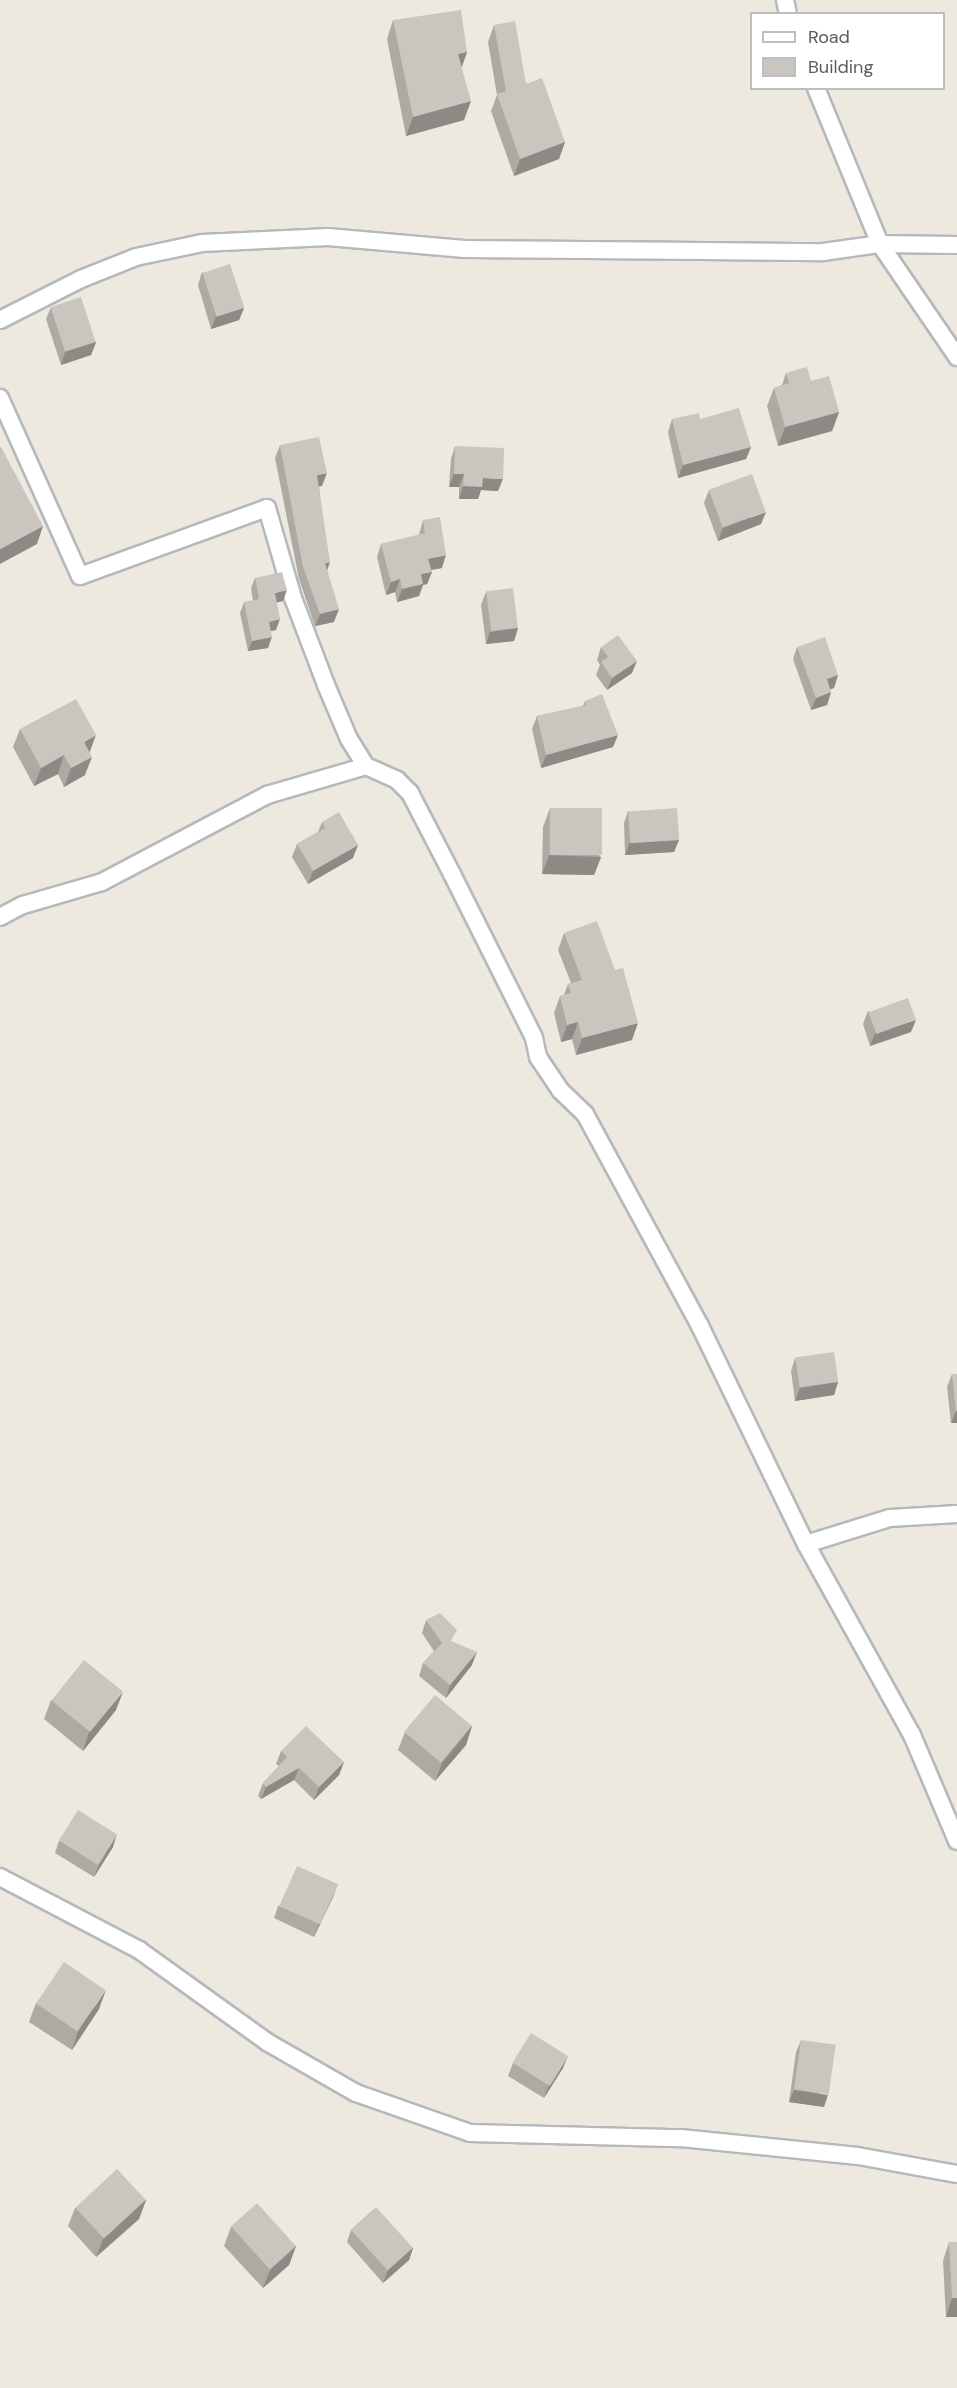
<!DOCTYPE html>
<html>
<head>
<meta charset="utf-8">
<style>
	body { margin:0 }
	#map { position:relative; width:957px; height:2388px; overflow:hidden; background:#ede9de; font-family:"DM Sans",sans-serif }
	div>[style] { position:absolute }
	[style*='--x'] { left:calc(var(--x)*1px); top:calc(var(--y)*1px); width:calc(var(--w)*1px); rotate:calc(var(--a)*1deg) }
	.roads { filter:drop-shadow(2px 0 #b5b8bd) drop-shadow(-2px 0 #b5b8bd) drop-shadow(0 2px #b5b8bd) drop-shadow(0 -2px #b5b8bd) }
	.street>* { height:16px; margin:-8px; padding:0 8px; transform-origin:8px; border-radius:8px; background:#fff }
	.wall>* { inset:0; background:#aea9a3 }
	.shaded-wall>* { inset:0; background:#8d8a85 }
	.building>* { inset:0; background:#cac5be; transform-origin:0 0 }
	span { translate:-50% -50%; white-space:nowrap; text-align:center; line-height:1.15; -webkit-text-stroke:6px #fff; paint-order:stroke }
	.legend { position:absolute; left:750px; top:12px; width:195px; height:78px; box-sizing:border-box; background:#fff; border:2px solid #bcbec0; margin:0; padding:8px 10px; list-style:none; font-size:18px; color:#585d61 }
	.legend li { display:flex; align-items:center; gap:12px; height:30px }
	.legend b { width:30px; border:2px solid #bcbec0 }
</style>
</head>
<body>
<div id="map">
	<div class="roads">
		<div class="street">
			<div style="--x:785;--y:0;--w:14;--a:78"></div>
			<div style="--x:816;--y:88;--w:169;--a:67.7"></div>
			<div style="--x:880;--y:244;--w:137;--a:55.7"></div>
			<div style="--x:0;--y:320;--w:91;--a:-26.8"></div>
			<div style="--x:81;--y:279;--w:59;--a:-21.8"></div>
			<div style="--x:136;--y:257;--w:67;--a:-12"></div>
			<div style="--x:202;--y:243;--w:126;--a:-2.7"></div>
			<div style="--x:328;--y:237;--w:137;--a:5"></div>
			<div style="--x:464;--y:249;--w:359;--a:0.5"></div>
			<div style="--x:823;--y:252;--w:58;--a:-8"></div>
			<div style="--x:880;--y:244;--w:77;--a:0.7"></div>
			<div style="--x:0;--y:398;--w:195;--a:65.8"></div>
			<div style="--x:80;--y:576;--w:199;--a:-20"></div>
			<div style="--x:267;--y:508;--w:94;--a:73.9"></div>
			<div style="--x:293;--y:598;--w:93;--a:69.2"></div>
			<div style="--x:326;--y:685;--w:59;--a:66.9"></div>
			<div style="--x:349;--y:739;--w:32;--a:58"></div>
			<div style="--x:0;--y:917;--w:26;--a:-28"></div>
			<div style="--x:23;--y:905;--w:82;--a:-16.2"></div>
			<div style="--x:102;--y:882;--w:187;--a:-27.8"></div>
			<div style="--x:267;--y:795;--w:103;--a:-16.3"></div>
			<div style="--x:366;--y:766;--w:34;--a:24"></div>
			<div style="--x:397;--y:780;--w:18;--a:45"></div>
			<div style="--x:410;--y:793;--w:91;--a:62.6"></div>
			<div style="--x:452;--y:874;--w:183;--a:63.4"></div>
			<div style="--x:534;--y:1038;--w:19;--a:78"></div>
			<div style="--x:538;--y:1057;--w:40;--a:56"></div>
			<div style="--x:560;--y:1090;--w:35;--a:44"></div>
			<div style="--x:585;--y:1114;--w:241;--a:61.5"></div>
			<div style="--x:700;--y:1326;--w:242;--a:64.1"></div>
			<div style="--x:806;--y:1544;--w:218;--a:61"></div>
			<div style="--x:912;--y:1735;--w:115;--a:67"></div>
			<div style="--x:806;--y:1544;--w:88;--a:-17.2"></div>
			<div style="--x:890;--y:1518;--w:67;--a:-3.4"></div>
			<div style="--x:0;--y:1877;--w:157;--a:27.7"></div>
			<div style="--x:139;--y:1950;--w:158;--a:35.7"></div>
			<div style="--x:267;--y:2042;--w:103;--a:29.8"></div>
			<div style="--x:356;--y:2093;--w:121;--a:19.3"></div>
			<div style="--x:470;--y:2133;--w:211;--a:1.4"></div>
			<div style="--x:681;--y:2138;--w:178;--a:5.8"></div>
			<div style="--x:858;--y:2156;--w:101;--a:10.3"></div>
		</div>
	</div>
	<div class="wall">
		<div style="clip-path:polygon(393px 20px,467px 52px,462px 67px,464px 120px,406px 136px,387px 39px)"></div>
		<div style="clip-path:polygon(494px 25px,526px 84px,565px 142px,559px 159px,514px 176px,491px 111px,497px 95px,488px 42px)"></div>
		<div style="clip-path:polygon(202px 272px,244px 308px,239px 320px,211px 329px,198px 285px)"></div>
		<div style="clip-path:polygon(51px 307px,96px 342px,91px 355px,61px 365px,46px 319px)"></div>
		<div style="clip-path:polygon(786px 373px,811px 381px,839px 412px,832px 431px,778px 446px,767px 406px,774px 388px,782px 385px)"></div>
		<div style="clip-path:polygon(672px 419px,700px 419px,751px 447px,746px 459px,678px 478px,668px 432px)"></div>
		<div style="clip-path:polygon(280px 445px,322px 486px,319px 486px,327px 571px,334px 622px,315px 626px,299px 579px,275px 458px)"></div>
		<div style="clip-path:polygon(455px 446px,498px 491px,481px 490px,478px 499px,459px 499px,459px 487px,449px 487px,451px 459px)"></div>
		<div style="clip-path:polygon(709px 490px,761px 524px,718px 541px,704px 503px)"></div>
		<div style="clip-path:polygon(423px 520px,442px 568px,431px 570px,432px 572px,427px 584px,423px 585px,419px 596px,397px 602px,395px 592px,386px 595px,377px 557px,381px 544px,419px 535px)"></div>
		<div style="clip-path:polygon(255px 578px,283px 601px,277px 602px,276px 630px,271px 631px,268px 648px,248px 651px,240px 613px,244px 602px,253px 601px,251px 588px)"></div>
		<div style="clip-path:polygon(486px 592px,518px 628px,514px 641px,486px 644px,481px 605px)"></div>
		<div style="clip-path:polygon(601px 647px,632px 673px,607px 690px,596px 675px,600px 665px,597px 660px)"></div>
		<div style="clip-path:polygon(797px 647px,838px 675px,834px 688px,830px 689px,831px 692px,827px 705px,811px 710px,793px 659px)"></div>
		<div style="clip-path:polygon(585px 701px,613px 747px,541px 768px,532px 729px,537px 716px,583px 706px)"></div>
		<div style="clip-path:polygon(20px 729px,90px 752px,85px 775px,64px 787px,58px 774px,34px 786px,13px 747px)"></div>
		<div style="clip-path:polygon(550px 808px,601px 857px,594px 875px,542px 874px,543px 827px)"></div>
		<div style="clip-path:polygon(628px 811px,679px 840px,674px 852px,625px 855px,624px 823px)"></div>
		<div style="clip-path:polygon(322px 822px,353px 858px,308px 884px,292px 857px,297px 844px,318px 832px)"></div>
		<div style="clip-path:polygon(564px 933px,632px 1040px,576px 1055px,572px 1039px,561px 1042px,554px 1013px,560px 996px,564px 995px,568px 984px,571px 983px,558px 950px)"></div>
		<div style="clip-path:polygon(868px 1011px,911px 1032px,870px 1046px,863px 1024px)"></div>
		<div style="clip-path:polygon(795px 1358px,838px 1382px,834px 1395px,795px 1401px,791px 1371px)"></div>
		<div style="clip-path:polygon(952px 1374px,957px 1374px,957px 1423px,951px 1423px,947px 1387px)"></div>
		<div style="clip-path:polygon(426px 1620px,452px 1642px,472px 1665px,446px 1698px,419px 1676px,423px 1663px,434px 1651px,422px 1633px)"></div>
		<div style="clip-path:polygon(51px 1700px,116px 1710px,83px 1751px,44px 1719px)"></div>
		<div style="clip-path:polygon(472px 1726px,466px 1745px,435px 1781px,398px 1750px,405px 1732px)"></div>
		<div style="clip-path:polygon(281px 1751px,344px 1762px,339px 1775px,314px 1800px,294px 1780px,261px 1799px,258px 1796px,263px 1783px,279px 1766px,276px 1764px)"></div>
		<div style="clip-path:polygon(59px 1841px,113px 1847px,94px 1877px,55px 1853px)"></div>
		<div style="clip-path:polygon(333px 1897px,314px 1937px,274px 1918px,278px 1906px)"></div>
		<div style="clip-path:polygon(36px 2003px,99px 2009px,72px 2050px,29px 2022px)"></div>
		<div style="clip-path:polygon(801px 2040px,824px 2107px,789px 2102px,796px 2052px)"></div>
		<div style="clip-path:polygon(513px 2063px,563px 2068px,544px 2098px,508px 2076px)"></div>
		<div style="clip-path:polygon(146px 2200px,139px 2219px,96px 2257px,68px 2226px,75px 2208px)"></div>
		<div style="clip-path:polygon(231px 2227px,296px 2246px,289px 2265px,263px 2288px,224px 2246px)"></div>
		<div style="clip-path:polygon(351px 2230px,413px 2248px,409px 2260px,383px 2283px,347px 2242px)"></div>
		<div style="clip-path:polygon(949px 2242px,957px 2242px,957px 2317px,946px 2317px,943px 2261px)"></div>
	</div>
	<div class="shaded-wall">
		<div style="clip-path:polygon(467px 52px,460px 71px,458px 54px)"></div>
		<div style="clip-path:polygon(471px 101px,464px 120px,406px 136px,413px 117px)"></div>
		<div style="clip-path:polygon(565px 142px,559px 159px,514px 176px,520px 159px)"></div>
		<div style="clip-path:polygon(244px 308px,239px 320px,211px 329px,216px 316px)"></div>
		<div style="clip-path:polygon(96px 342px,91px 355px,61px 365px,65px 352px)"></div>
		<div style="clip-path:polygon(839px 412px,832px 431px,778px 446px,785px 427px)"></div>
		<div style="clip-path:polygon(751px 447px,746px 459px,678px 478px,683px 465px)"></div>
		<div style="clip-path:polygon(327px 473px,322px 486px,313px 488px,317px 475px)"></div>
		<div style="clip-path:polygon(454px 474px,464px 474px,459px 487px,449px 487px)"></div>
		<div style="clip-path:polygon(483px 478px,503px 479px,498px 491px,481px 490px,478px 499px,459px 499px,463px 486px)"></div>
		<div style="clip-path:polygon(766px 512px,761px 524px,718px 541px,723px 528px)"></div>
		<div style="clip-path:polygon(43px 526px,37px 544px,0 564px,0 549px)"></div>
		<div style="clip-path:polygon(446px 555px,442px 568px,424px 571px,428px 559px)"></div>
		<div style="clip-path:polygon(330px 562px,326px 574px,325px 563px)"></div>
		<div style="clip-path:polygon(432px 572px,427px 584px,423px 585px,419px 596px,397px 602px,402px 589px,421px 574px)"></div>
		<div style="clip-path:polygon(400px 579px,395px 592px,386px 595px,391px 582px)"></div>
		<div style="clip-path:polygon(287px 590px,283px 601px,271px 604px,275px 593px)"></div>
		<div style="clip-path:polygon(339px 609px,334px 622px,315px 626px,320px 614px)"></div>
		<div style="clip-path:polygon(280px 619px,276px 630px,265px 632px,269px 622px)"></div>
		<div style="clip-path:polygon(518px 628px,514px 641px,486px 644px,490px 632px)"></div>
		<div style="clip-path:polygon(272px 637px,268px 648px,248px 651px,252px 641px)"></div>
		<div style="clip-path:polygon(637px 661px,632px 673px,607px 690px,612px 678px)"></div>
		<div style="clip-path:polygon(838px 675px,834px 688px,822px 692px,827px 679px)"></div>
		<div style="clip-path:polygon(831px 692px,827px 705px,811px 710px,816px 698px)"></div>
		<div style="clip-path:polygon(96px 735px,89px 754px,84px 742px)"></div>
		<div style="clip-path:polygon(618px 735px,613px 747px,541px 768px,546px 755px)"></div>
		<div style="clip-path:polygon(64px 755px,58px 774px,34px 786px,41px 768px)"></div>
		<div style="clip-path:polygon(92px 757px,85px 775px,64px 787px,71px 768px)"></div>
		<div style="clip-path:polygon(679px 840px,674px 852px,625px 855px,630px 842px)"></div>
		<div style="clip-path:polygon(358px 845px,353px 858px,308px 884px,313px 871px)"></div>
		<div style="clip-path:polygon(549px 855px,601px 857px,594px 875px,542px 874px)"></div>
		<div style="clip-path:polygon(916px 1020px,911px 1032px,870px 1046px,875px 1033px)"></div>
		<div style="clip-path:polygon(578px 1022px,572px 1039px,561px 1042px,567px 1025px)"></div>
		<div style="clip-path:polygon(638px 1023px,632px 1040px,576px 1055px,582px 1038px)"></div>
		<div style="clip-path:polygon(838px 1382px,834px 1395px,795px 1401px,800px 1388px)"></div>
		<div style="clip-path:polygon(956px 1411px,957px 1411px,957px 1423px,951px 1423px)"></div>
		<div style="clip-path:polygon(477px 1652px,472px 1665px,446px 1698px,450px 1685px)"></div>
		<div style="clip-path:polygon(123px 1692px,116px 1710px,83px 1751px,89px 1732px)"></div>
		<div style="clip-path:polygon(472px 1726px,466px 1745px,435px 1781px,442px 1763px)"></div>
		<div style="clip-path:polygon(344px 1762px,339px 1775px,314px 1800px,319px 1787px)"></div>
		<div style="clip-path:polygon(299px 1768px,294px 1780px,261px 1799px,266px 1787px)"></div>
		<div style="clip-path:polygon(117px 1834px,113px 1847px,94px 1877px,99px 1865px)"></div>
		<div style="clip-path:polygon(338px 1884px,333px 1897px,314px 1937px,319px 1924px)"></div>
		<div style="clip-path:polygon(106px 1990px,99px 2009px,72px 2050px,78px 2031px)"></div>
		<div style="clip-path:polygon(568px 2056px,563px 2068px,544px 2098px,549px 2085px)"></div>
		<div style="clip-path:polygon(794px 2090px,828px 2095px,824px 2107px,789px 2102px)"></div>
		<div style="clip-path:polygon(146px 2200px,139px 2219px,96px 2257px,103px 2239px)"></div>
		<div style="clip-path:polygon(296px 2246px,289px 2265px,263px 2288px,270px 2270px)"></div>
		<div style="clip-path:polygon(413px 2248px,409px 2260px,383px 2283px,388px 2270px)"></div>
		<div style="clip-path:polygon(952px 2298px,957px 2298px,957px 2317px,946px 2317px)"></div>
	</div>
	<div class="building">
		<div style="clip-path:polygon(461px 10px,467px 52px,458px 54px,471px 101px,413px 117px,393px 20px)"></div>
		<div style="clip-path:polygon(515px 21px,526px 84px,542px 78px,565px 142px,520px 159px,497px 94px,506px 91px,494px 25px)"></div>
		<div style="left:230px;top:264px;width:46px;height:29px;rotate:72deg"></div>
		<div style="left:81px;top:297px;width:47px;height:32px;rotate:72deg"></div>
		<div style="clip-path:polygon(807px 367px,811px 381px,829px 376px,839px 412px,785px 427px,774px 388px,789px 383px,786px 373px)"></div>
		<div style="clip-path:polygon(739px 408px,751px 447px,683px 465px,672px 419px,699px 413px,700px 419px)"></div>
		<div style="clip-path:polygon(319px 437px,327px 473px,317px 475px,330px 562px,325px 563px,339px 609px,320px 614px,303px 567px,280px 445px)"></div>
		<div style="clip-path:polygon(455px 446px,504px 448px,503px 479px,483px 478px,482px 487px,463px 486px,464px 474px,454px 474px)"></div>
		<div style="clip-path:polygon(0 447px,1px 447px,43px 526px,0 549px)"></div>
		<div style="left:752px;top:474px;width:40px;height:46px;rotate:70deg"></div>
		<div style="clip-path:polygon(440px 517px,446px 555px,428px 559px,432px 572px,421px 574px,423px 584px,402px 589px,400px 579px,391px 582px,381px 544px,425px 533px,423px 520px)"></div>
		<div style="clip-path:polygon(282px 572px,287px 590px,275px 593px,280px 619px,269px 622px,272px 637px,252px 641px,244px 602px,259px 599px,255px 578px)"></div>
		<div style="left:513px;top:588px;width:40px;height:27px;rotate:83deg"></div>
		<div style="clip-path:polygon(618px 635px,637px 661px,612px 678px,601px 662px,608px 657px,601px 647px)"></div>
		<div style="clip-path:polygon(825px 637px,838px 675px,827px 679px,831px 692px,816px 698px,797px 647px)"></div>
		<div style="clip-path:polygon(602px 694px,618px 735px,546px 755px,537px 716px,586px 705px,585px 701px)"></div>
		<div style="clip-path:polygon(76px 699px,96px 735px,84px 742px,92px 757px,71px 768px,64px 755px,41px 768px,20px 729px)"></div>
		<div style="left:550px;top:808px;width:52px;height:47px"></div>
		<div style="left:677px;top:808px;width:32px;height:49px;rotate:86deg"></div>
		<div style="clip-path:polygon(339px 812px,358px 845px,313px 871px,297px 844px,325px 828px,322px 822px)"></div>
		<div style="clip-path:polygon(597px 921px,615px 970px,623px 968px,638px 1023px,582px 1038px,578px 1022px,567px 1025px,560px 996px,571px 993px,568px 984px,582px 980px,564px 933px)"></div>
		<div style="left:908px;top:998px;width:23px;height:42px;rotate:70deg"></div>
		<div style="left:834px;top:1352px;width:30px;height:39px;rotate:82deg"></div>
		<div style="clip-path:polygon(952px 1374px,957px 1374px,957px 1411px,956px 1411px)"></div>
		<div style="clip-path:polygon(440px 1613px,457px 1630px,451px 1641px,477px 1652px,450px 1685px,423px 1663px,442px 1643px,426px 1620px)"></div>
		<div style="left:84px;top:1660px;width:50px;height:52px;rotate:39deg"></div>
		<div style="left:435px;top:1695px;width:48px;height:48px;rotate:40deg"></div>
		<div style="clip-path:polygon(306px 1726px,344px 1762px,319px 1787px,299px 1768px,266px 1787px,263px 1783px,287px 1757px,281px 1751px)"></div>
		<div style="left:78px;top:1810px;width:46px;height:36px;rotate:32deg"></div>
		<div style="left:297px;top:1866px;width:45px;height:44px;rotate:24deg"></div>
		<div style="left:64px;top:1962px;width:50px;height:50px;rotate:34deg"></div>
		<div style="left:531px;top:2033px;width:44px;height:35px;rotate:32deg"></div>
		<div style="left:801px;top:2040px;width:35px;height:50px;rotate:8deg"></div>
		<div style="left:117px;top:2169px;width:42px;height:57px;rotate:47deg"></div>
		<div style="left:257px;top:2203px;width:58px;height:35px;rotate:48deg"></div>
		<div style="left:376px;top:2207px;width:55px;height:34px;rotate:48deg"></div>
		<div style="clip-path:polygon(949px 2242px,957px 2242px,957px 2298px,952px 2298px)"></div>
	</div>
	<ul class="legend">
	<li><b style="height:8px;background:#fff"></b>Road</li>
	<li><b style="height:16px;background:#cac5be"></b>Building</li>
	</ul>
</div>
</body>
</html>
